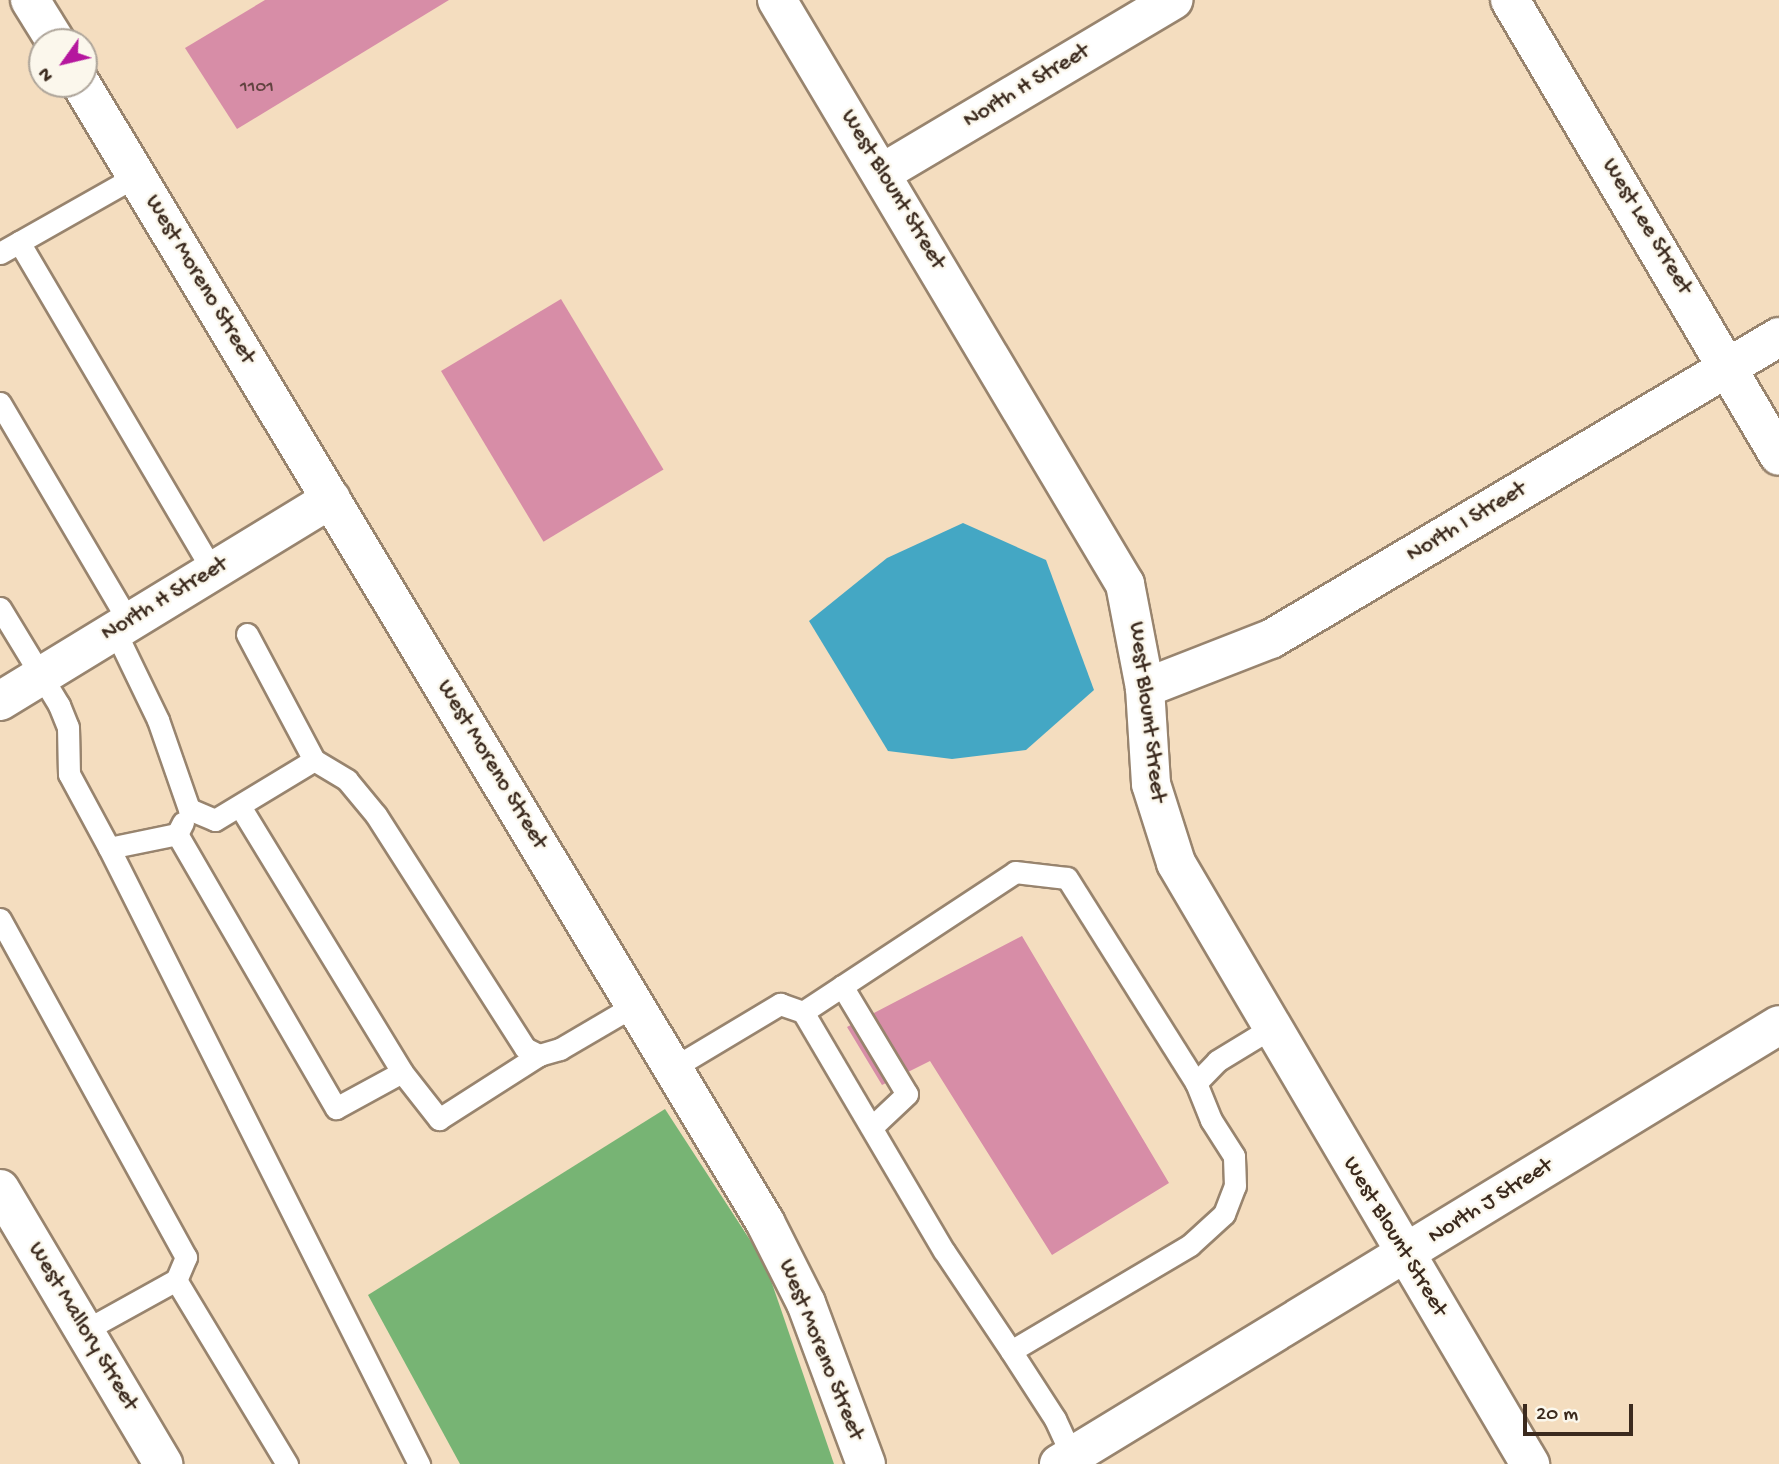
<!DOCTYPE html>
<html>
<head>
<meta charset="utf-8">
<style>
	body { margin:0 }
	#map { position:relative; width:1779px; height:1464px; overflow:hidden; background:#f4ddbf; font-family:"Gochi Hand",sans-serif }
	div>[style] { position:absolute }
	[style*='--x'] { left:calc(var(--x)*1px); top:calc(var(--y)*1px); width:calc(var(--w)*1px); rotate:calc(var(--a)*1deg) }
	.forest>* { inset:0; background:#77b474 }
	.water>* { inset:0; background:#44a7c4 }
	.building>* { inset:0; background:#d78da7; transform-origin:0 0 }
	.roads { filter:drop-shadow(2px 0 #98846e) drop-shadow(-2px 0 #98846e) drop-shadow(0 2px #98846e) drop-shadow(0 -2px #98846e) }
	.service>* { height:21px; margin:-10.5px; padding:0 10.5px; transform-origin:10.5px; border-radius:10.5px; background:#fff }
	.minor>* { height:38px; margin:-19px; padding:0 19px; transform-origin:19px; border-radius:19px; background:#fff }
	.tertiary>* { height:38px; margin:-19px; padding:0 19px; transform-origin:19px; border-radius:19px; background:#fff }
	span { translate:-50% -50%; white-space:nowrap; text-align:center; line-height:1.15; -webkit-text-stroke:5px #fbf7ec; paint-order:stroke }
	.number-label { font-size:19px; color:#624340 }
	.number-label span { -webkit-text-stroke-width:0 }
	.street-label { font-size:23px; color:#3b2a1e }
	.north { position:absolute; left:28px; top:28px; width:70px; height:70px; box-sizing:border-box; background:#fbf7ec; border:2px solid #aea59a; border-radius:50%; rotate:236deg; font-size:19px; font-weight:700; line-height:28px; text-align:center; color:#3b2a1e }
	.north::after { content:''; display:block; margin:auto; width:24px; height:32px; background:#b5179e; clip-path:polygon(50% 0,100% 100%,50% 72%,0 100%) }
	.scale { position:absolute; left:1523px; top:1404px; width:110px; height:32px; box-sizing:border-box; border:4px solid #3b2a1e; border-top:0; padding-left:9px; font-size:21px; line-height:24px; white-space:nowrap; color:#3b2a1e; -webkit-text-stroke:5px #fbf7ec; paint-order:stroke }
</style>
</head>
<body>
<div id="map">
	<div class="forest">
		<div style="clip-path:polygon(665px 1109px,765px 1263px,834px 1464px,460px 1464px,368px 1295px)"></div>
	</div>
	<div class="water">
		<div style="clip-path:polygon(963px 523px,1046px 560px,1094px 690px,1026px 750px,952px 759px,888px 751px,809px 621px,887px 558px)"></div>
	</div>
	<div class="building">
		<div style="clip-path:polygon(265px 0,449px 0,237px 129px,185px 48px)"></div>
		<div style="left:561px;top:299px;width:199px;height:140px;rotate:59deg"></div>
		<div style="clip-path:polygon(1022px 936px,1169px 1183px,1052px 1255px,930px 1061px,882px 1085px,847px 1027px)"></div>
	</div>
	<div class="roads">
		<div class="service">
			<div style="--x:19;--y:242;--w:382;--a:59.5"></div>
			<div style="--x:0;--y:253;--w:156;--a:-29.5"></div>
			<div style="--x:0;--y:403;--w:254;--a:59.5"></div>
			<div style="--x:0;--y:608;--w:114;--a:58.7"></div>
			<div style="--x:59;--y:705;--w:24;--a:68"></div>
			<div style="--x:68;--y:727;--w:47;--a:88.8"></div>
			<div style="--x:69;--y:774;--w:84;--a:61.6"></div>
			<div style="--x:109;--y:848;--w:69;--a:-11.6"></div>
			<div style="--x:177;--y:834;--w:13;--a:-63"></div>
			<div style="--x:115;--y:631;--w:99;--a:64.2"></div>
			<div style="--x:158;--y:720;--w:94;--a:70.8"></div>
			<div style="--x:189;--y:809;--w:28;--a:23"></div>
			<div style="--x:215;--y:820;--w:116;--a:-31.2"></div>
			<div style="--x:314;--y:760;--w:39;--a:31"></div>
			<div style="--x:347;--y:780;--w:45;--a:50.4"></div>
			<div style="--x:376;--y:815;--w:277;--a:57.4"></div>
			<div style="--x:525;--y:1048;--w:16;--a:27"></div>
			<div style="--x:539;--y:1055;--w:22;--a:-16"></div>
			<div style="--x:560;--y:1049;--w:87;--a:-30.4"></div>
			<div style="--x:247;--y:634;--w:143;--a:62"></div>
			<div style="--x:241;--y:808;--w:309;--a:58.6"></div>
			<div style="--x:402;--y:1072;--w:60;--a:51.8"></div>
			<div style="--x:439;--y:1119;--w:119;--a:-32.6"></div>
			<div style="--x:177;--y:834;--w:317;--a:59.9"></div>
			<div style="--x:336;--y:1108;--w:75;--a:-28.6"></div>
			<div style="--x:109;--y:848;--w:690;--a:63.29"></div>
			<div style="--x:0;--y:919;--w:386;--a:61.2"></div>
			<div style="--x:186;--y:1257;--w:25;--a:113"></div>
			<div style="--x:176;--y:1280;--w:105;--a:151"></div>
			<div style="--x:842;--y:986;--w:126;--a:59"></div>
			<div style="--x:907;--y:1094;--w:47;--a:136.7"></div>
			<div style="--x:803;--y:1012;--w:254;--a:-33.4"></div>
			<div style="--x:1015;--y:872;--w:52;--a:6.6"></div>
			<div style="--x:1067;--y:878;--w:242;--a:57.8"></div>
			<div style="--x:673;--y:1068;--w:125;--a:-30.9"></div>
			<div style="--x:780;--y:1004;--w:24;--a:19"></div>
			<div style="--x:803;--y:1012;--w:277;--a:59.5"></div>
			<div style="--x:944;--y:1251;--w:120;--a:56.2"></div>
			<div style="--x:1011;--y:1351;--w:208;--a:-30.6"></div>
			<div style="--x:1190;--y:1245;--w:46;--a:-42.4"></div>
			<div style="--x:1224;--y:1214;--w:30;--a:-69"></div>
			<div style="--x:1235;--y:1186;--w:30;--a:-92"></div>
			<div style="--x:1234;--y:1156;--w:43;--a:-122.6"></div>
			<div style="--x:1211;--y:1120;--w:40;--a:-112"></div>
			<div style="--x:1196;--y:1083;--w:30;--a:-46"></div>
			<div style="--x:1217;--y:1061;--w:63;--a:-31.4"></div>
			<div style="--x:176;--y:1280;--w:215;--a:58.9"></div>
			<div style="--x:1011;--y:1351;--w:81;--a:57.1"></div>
			<div style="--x:1055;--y:1419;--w:41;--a:65.3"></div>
		</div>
		<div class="minor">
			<div style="--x:777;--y:0;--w:680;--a:59.21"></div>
			<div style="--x:1125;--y:584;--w:106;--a:79.1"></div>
			<div style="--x:1145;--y:688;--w:96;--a:86.4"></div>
			<div style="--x:1151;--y:784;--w:83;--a:72.4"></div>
			<div style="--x:1176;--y:863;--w:698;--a:59.5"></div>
			<div style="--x:1510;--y:0;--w:529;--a:59.46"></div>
			<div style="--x:882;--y:173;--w:339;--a:-30.7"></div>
			<div style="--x:1145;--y:688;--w:135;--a:-21.3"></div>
			<div style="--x:1271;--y:639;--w:591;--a:-30.73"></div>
			<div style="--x:0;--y:701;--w:388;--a:-31.4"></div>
			<div style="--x:0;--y:1189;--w:320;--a:59.3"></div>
			<div style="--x:1059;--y:1464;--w:843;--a:-31.37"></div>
		</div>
		<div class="tertiary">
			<div style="--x:30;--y:0;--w:49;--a:58.2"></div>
			<div style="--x:81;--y:84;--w:1328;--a:58.99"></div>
			<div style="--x:765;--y:1222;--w:91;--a:63.2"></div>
			<div style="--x:806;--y:1303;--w:172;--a:69.6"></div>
		</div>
	</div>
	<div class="number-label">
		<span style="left:257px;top:88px">1101</span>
	</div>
	<div class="street-label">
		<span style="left:1027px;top:87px;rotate:-31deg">North H Street</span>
		<span style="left:892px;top:190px;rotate:59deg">West Blount Street</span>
		<span style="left:1646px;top:227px;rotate:59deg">West Lee Street</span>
		<span style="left:199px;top:280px;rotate:59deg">West Moreno Street</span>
		<span style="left:1467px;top:523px;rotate:-31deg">North I Street</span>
		<span style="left:165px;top:600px;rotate:-31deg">North H Street</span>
		<span style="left:1146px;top:712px;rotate:83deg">West Blount Street</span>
		<span style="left:491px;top:765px;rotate:59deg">West Moreno Street</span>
		<span style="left:1491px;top:1202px;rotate:-32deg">North J Street</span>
		<span style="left:1394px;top:1237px;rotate:59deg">West Blount Street</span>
		<span style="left:82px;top:1327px;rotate:59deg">West Mallory Street</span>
		<span style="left:820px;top:1350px;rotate:68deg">West Moreno Street</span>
	</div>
	<div class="north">N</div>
	<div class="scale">20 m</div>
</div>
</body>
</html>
